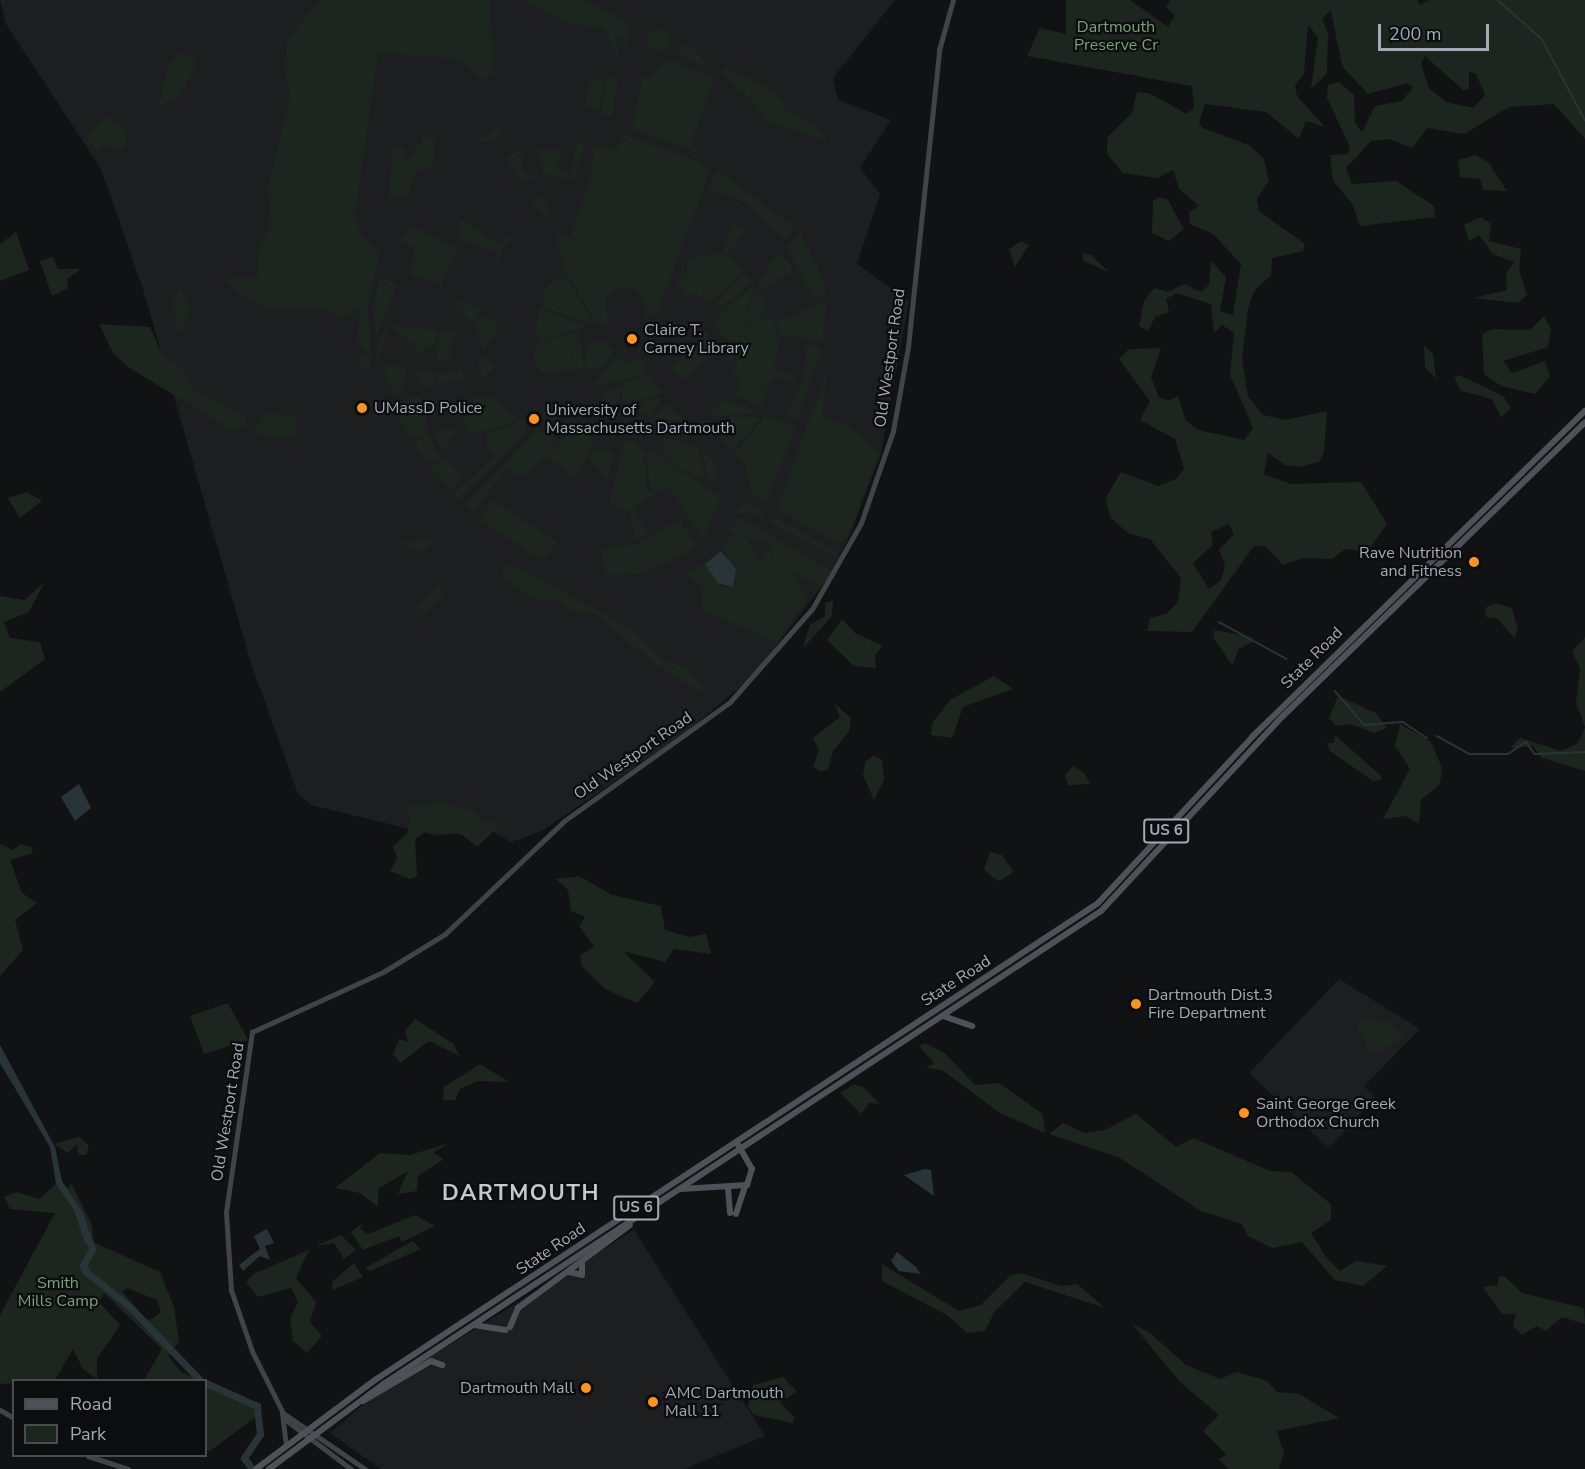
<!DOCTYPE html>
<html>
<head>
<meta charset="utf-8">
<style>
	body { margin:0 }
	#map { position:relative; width:1585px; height:1469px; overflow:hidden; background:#111213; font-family:"Nunito Sans",sans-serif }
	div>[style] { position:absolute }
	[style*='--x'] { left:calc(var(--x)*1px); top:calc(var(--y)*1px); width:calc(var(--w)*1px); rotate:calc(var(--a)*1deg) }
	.built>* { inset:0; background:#1d1e20 }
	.green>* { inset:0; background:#1d261e; transform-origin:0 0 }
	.round { border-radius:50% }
	.water>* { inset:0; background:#293439 }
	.stream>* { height:1.5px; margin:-0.75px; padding:0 0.75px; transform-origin:0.75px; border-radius:0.75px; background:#293439 }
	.river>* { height:7px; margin:-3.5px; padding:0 3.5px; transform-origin:3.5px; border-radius:3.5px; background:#293439 }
	.secondary>* { height:5px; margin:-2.5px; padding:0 2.5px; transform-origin:2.5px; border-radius:2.5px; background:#404348 }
	.primary>* { height:6px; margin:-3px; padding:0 3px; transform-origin:3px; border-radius:3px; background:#4e5158 }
	.dots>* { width:16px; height:16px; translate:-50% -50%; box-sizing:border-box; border:3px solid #0c0d0e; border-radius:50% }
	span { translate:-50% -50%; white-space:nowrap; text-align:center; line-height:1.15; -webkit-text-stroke:4.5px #0c0d0e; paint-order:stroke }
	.shield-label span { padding:2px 4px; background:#0c0d0e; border:2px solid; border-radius:4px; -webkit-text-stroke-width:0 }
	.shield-label { font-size:15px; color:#a2aab5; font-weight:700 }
	.park-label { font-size:16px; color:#7aa177 }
	.poi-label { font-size:16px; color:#a2aab5 }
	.left { translate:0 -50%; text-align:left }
	.right { translate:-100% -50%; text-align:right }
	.street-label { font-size:16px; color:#a2aab5 }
	.district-label { font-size:22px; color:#c3c8d1; font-weight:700; letter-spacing:1.5px }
	.legend { position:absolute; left:12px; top:1379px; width:195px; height:78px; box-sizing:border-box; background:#0c0d0e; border:2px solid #484c51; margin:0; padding:8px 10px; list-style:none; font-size:18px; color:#a2aab5 }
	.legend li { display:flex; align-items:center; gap:12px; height:30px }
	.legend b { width:30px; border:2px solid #484c51 }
	.scale { position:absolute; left:1378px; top:24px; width:111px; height:27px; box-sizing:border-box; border:3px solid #a2aab5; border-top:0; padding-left:8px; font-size:18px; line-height:21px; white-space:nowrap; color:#a2aab5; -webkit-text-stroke:4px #0c0d0e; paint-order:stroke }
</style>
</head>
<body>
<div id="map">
	<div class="built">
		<div style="clip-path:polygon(0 0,895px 0,833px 78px,838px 100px,891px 120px,860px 168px,880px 194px,857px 264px,909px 301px,881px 453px,850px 535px,826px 581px,753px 676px,685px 733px,542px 831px,511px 842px,489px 829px,438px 836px,311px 805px,298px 794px,250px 660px,143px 289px,101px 169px,6px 24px)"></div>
		<div style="clip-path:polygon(1339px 979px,1420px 1029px,1364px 1086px,1375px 1098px,1329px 1148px,1249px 1073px)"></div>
		<div style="clip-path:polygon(634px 1230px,765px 1436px,684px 1469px,381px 1469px,330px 1433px,387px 1384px)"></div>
	</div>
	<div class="green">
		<div style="clip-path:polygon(321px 0,490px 0,493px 73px,481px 81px,464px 61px,452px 58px,378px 53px,355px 214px,361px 235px,380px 252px,368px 306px,371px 364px,360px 372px,359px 354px,369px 358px,357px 340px,361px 308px,339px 318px,326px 308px,270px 309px,238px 293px,224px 279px,258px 277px,258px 252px,271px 223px,268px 189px,290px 96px,284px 65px,288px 38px)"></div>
		<div style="clip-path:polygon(524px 0,583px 0,623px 19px,630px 31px,626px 48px,621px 37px,615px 38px,620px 61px,603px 27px,569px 24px)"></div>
		<div style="clip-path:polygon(evenodd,1066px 0,1130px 0,1168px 27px,1175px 16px,1166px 7px,1170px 0,1417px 0,1420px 5px,1429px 0,1585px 0,1585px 139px,1554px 104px,1509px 107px,1464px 134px,1427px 128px,1412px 148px,1389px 139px,1371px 141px,1346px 168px,1352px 184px,1396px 181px,1434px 206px,1435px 217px,1360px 226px,1352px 203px,1333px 181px,1330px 155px,1347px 154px,1350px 147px,1327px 98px,1328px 85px,1339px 82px,1354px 95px,1355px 123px,1362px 132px,1375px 106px,1402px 101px,1413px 87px,1407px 83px,1368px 94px,1342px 66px,1331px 11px,1322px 18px,1328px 33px,1327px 74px,1311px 89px,1318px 37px,1308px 25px,1304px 73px,1295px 86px,1297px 96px,1325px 127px,1306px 121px,1299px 139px,1266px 112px,1205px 104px,1199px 123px,1203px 128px,1251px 146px,1264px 159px,1269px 181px,1257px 199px,1259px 211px,1305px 244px,1303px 251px,1272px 258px,1271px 275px,1254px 291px,1248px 309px,1242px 359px,1248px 396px,1263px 415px,1285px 420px,1327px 411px,1324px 452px,1319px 462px,1299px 467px,1285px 465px,1268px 453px,1264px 474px,1291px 484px,1361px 482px,1387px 524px,1367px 552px,1345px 549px,1332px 559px,1303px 558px,1283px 565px,1265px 546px,1254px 546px,1192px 632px,1147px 631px,1150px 618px,1166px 614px,1178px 602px,1181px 578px,1150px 539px,1128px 533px,1110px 517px,1106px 498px,1121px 472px,1158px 486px,1176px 479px,1184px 469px,1175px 439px,1140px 420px,1150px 401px,1119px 359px,1129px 349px,1161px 348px,1151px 378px,1159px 397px,1168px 401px,1178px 396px,1186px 421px,1198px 430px,1244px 440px,1253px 428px,1230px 375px,1234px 333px,1222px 325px,1214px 333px,1211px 304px,1176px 293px,1166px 299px,1169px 312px,1155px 317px,1148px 331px,1139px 326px,1144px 301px,1154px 288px,1168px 292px,1184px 284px,1201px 292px,1209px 285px,1211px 261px,1226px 277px,1220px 311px,1233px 315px,1241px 264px,1213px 234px,1190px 224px,1189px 212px,1199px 206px,1179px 189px,1173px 170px,1157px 178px,1123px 173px,1107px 154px,1107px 138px,1132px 113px,1137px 92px,1149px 93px,1187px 114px,1194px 108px,1192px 86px,1027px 56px,1040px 28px,1066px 34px,1066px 0,1425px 56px,1463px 90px,1469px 89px,1469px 72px,1476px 74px,1485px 95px,1473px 108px,1446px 102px,1429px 88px,1421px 64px,1425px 56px,1066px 0,1229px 524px,1234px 534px,1219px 550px,1225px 565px,1221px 580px,1209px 589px,1193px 563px,1213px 545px,1211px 532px,1229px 524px)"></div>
		<div class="round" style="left:647px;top:29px;width:22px;height:22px"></div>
		<div style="clip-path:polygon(675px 46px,691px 47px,707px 64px,702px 67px,684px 57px)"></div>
		<div style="clip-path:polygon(181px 52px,196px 60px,191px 76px,176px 99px,159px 105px,169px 64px)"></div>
		<div style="clip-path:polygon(669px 59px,715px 79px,691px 141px,697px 152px,632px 129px,643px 76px,649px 77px)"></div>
		<div style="clip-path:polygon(724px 67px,774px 91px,787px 111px,817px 127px,828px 142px,764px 120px,751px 99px,722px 73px)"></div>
		<div style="left:607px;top:77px;width:11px;height:38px;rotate:10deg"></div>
		<div style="left:590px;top:78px;width:14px;height:29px;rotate:8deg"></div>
		<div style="clip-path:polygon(104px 116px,122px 125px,127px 144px,119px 150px,102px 146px,99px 154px,87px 138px)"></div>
		<div style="clip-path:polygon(498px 128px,502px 133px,494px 140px,475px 142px)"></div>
		<div style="clip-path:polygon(436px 135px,433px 165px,416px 173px,406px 197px,389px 198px,393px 148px,402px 146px,408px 160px,424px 138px)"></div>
		<div style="clip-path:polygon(623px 135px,695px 160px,710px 172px,660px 305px,664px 307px,644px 319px,645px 300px,635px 289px,616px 288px,605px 299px,609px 328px,596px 322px,563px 267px,597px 197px,563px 264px,556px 232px,570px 237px,591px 179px,594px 147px,615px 149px,608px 170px)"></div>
		<div style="clip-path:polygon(578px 140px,584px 147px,574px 179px,543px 174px,538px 150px,564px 150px,552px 172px,556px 168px,570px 175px)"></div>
		<div style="clip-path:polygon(525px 149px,521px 165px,530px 177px,541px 174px,521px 183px,505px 157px)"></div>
		<div style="clip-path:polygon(1475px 155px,1488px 162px,1507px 191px,1483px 190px,1480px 179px,1460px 177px,1458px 160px)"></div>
		<div style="clip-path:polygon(717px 170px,794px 227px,785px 240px,745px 203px,708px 188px)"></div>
		<div style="clip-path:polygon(545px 195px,551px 220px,550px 220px,531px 204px)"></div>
		<div style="clip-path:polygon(1160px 197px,1168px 200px,1184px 229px,1169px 241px,1152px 233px,1153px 201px)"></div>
		<div style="clip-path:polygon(1481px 217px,1491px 224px,1489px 241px,1521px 249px,1519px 270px,1527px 295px,1518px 303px,1474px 298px,1507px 290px,1506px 274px,1514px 262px,1493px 254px,1479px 235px,1469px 241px,1464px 225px)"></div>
		<div style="clip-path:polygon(460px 219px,500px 245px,505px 237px,513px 238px,504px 245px,497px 267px,497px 252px,459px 239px)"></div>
		<div style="clip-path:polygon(733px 224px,746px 232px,726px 255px,744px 270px,709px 304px,695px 292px,688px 299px,680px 284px,674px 300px,687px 247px,681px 284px,690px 257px,722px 253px)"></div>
		<div style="clip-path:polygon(411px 226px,457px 248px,442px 285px,410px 275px,415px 248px,399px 241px)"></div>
		<div style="clip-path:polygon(16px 232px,29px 270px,0 281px,0 244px)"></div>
		<div style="clip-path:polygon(800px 233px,823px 279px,826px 294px,814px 299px,786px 247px)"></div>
		<div style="clip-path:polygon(1021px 241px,1029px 245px,1015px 267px,1009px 249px)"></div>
		<div style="clip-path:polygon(780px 252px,794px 270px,762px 290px,757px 284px)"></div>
		<div style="clip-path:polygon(1083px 253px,1091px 255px,1109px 272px,1083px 261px)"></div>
		<div style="clip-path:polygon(53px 257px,58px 269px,81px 269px,67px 279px,68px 288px,52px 296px,40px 261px)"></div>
		<div style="clip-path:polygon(745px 272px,751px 282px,729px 302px,712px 307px)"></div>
		<div style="clip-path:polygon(379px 277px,397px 284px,376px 339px,374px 312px)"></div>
		<div style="clip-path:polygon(554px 280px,569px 281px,594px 325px,543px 307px,544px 291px)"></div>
		<div style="clip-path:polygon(755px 283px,738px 343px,744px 326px,761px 318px,774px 321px,780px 340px,774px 368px,795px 376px,794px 383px,776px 377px,769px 386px,731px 374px,737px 366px,738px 345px,737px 354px,731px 360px,723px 359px,735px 350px,712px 323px)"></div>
		<div style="clip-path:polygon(756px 286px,767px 301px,760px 317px,744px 325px)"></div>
		<div style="clip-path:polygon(180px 288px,189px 308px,183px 331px,174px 327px,177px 318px,171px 302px)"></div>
		<div style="clip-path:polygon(460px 301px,486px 310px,475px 313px,480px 316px,473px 323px,452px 306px,469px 310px,454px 304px)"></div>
		<div style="clip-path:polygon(827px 302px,822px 341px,781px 335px,776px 321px)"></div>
		<div style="clip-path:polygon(539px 307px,586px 327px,587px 328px,540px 340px,535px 336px)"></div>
		<div style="clip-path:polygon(482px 316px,496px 321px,496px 334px,483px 350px,474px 325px)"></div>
		<div style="clip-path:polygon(1544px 316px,1551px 329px,1548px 347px,1503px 361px,1512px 373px,1545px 361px,1550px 376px,1535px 394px,1501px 386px,1484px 374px,1482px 334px,1492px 329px,1530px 330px)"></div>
		<div style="clip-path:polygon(99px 324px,150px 327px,161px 352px,184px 371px,193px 391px,246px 417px,246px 426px,233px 431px,128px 367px,113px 353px)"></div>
		<div style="clip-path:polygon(387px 325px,389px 326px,438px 330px,435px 343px,414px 355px,416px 346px,389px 326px,378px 362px,376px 346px)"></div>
		<div style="clip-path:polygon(441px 330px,456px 332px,449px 346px,451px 358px,436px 361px,437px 344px,448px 337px,437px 342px)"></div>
		<div style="clip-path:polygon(706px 331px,722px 354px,703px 361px,684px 380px,671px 369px)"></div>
		<div style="clip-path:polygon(578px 332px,584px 368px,576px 369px,568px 335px)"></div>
		<div style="clip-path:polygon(567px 335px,575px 369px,545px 374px,536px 366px,533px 350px,541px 341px)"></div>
		<div style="clip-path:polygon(593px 341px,605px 342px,614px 351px,603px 367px,585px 368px,586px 347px)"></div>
		<div style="clip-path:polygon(807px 343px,822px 350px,797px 420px,786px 416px,804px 377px)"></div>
		<div style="clip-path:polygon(1424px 345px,1433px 354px,1436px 379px,1425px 367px)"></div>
		<div style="clip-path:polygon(483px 355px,495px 366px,482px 380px,478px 362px)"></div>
		<div style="clip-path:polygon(639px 357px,646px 365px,644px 374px,592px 386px,614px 358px,631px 363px)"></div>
		<div style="clip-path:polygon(382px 364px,406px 368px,403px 388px,393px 394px)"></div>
		<div style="clip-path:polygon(460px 365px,463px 380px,437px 384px,437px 373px,458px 372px)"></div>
		<div style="clip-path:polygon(827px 370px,822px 419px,847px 424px,881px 456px,876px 458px,852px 529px,840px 544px,777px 509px)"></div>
		<div style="clip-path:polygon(412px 371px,435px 373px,436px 385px,422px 386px)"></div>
		<div style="clip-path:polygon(649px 374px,662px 394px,627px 403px,622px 399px,623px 383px)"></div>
		<div style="clip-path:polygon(736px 375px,768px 387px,761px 408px,735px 396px,741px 385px)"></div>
		<div style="clip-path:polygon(1459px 375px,1503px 396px,1511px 408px,1501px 417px,1492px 399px,1461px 391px,1454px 378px)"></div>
		<div style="clip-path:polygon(620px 385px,621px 398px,613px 404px,615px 409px,600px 395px)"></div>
		<div style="clip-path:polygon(421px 397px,428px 432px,411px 440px,391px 403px)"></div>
		<div style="clip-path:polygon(472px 397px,496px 398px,520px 421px,526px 419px,525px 433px,458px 500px,455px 493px,494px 457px,487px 449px,487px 435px,518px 422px,471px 434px,460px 411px)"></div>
		<div style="clip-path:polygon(663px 397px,650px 415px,640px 411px,642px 401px)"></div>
		<div style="clip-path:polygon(724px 400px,753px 409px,751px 414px,707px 416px)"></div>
		<div style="clip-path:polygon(668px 404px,686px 423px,683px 431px,690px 442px,681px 440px,680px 423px,652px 416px)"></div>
		<div style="clip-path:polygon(264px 414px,297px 416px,295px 437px,270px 438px,261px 433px,251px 438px)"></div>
		<div style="clip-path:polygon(651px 417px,679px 424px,680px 438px,662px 434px,649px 423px)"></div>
		<div style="clip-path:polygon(732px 417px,761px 418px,731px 450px,715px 434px)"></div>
		<div style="clip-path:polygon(765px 417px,796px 427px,766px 503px,752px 492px,744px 462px,735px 453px)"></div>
		<div style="clip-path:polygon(581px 420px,589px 427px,593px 444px,573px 482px,561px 465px,546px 458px,578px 423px,583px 428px)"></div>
		<div style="clip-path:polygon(461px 427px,443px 450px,441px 448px,433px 433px)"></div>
		<div style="clip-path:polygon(537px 430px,560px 441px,529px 474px,515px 474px,507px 466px,475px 511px,469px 510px,467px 504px)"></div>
		<div style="clip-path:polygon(428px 434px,434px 446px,444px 459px,427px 462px,414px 443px)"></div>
		<div style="clip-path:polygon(664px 437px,697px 446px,705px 475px,696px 478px,663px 457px)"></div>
		<div style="clip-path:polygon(632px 440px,644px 452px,647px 491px,657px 492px,633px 508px,649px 534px,635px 540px,630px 510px,619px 511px,610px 503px,623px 443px)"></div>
		<div style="clip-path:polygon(701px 449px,718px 467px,714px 484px,708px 479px)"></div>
		<div style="clip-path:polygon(596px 451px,614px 452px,608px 481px,589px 458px)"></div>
		<div style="clip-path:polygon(651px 451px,720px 497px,703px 541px,669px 486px,659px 491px,650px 487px,646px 452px)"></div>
		<div style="clip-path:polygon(447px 460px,463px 476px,451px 490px,429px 464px)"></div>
		<div style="clip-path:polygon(27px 492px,42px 501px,20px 518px,8px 498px)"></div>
		<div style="left:492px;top:500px;width:77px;height:23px;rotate:33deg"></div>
		<div style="clip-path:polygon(744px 501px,764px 511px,763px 518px,746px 512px,734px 515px)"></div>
		<div style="clip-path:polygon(773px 516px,835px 551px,838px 558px,771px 524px)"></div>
		<div style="clip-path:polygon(742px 518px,831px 571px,821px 588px,793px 571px,806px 601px,777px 642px,702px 610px,702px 587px,687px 574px,705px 564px,722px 587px,735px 586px,736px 569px,723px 551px,728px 538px,736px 535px,747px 539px,760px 559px,765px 549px,773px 554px,769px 543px,727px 532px)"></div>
		<div style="clip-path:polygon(679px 520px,697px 546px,690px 552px,640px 574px,605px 575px,602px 550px,640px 543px)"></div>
		<div style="clip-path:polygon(429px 537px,432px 542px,422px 552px,401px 543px)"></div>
		<div style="clip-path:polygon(511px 564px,633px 630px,663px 660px,687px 669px,706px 688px,700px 692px,653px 662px,594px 614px,575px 612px,555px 599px,536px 599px,502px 579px,504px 566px)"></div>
		<div style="clip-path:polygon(44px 583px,29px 612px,4px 622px,10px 638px,40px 642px,45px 659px,0 692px,0 596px,24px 600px)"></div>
		<div style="clip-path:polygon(440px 585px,443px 595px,424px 615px,417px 615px,417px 604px)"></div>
		<div style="clip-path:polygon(833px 600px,832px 616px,803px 648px,810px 625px,825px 616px,825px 603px)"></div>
		<div style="clip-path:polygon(1495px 603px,1512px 608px,1518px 630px,1514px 638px,1497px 618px,1486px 617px,1485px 608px)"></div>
		<div style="clip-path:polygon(842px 619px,855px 633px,883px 646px,875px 655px,876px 668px,854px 666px,827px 640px)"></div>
		<div style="clip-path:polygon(1215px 630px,1252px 637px,1254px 641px,1239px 649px,1232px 665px,1213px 637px)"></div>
		<div style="clip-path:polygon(1585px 637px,1585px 771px,1542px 758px,1533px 746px,1510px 748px,1520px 738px,1561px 751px,1578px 743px,1585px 727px,1576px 703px,1580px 669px,1572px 651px)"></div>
		<div style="clip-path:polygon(994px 676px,1013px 689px,963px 707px,952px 738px,931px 735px,933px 722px,950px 700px)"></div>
		<div style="clip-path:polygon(1338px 696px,1376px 713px,1387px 728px,1374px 733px,1351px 724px,1336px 726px,1329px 718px)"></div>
		<div style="clip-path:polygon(835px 704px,851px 718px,849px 732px,833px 751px,828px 770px,819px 771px,813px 766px,819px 751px,813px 738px,840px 717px)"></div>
		<div style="clip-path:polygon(1400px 724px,1431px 742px,1442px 768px,1440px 784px,1421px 800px,1419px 824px,1406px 816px,1383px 819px,1410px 769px,1395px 746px)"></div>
		<div style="clip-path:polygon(1335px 735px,1381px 776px,1382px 780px,1373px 781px,1330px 751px,1327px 743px,1334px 743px)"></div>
		<div style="clip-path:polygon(874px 755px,882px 760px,884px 780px,874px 800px,863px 775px,865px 762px)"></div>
		<div style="clip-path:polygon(1073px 766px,1085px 774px,1090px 784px,1068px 785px,1065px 775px)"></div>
		<div style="clip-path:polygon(442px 803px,472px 810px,482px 821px,502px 823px,477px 847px,461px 834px,425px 832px,415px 839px,417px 876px,410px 879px,390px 871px,397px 858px,393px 846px,407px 834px,411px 816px,405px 807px)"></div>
		<div style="clip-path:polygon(0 844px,13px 850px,20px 844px,31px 847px,33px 853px,10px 860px,22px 893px,37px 903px,15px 920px,23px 950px,0 976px)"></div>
		<div style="clip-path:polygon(990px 852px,1002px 855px,1014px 872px,999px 881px,992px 877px,984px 869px)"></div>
		<div style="clip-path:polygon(579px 876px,612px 895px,661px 906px,665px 930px,690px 937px,706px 934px,711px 954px,674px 949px,665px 962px,623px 951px,655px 982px,637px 1003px,605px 989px,582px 966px,580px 955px,594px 947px,579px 926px,585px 917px,571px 911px,568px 890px,556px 879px)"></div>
		<div style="clip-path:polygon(228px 1003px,248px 1040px,204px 1054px,190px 1016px)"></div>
		<div style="clip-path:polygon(1370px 1018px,1391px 1023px,1404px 1038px,1376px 1054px,1370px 1052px,1356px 1023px)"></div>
		<div style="clip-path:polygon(415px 1019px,454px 1044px,459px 1056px,429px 1041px,400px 1063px,393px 1054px,399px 1039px,408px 1042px,405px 1031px)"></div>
		<div style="clip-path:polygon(925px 1043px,945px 1053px,975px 1085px,999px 1083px,1043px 1114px,1045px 1133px,1000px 1113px,942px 1070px,926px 1068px,934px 1063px,919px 1046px)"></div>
		<div style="clip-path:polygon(480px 1064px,509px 1082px,478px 1081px,460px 1089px,455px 1100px,443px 1100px,444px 1087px)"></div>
		<div style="clip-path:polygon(854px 1084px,863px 1087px,880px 1104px,869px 1103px,861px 1114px,840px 1093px)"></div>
		<div style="clip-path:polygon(1136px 1114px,1176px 1147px,1193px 1138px,1270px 1171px,1291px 1172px,1331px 1204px,1331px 1220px,1311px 1233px,1326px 1257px,1340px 1271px,1356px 1261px,1387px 1266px,1363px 1286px,1335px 1280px,1302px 1242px,1272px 1248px,1248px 1236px,1242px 1224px,1201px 1211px,1120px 1158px,1049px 1134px,1063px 1123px,1084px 1133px,1105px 1130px)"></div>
		<div style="clip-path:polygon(79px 1137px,89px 1145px,86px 1155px,78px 1155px,77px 1144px,68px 1153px,54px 1144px)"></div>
		<div style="clip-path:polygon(449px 1143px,433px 1153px,444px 1159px,418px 1176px,417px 1191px,398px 1194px,408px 1171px,378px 1189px,378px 1207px,360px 1193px,335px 1188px,380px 1153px,410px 1155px)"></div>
		<div style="clip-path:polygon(evenodd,71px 1183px,92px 1225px,93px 1242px,160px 1272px,174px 1307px,179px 1341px,168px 1356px,182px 1373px,202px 1380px,144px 1380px,162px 1349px,104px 1293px,99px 1302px,120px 1325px,97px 1359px,97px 1379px,83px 1369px,73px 1349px,55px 1380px,0 1384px,0 1315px,55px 1213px,10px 1209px,4px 1197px,17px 1192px,39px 1199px,56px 1184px,65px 1194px,71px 1183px,127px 1288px,157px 1300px,161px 1312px,150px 1320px,144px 1318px,122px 1291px,127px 1288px)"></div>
		<div style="clip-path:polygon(415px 1215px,435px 1226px,402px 1242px,399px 1236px,363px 1250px,351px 1232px,363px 1223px,360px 1229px,368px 1234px)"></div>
		<div style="clip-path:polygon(341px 1235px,356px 1250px,344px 1259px,334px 1243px,315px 1246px)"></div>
		<div style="clip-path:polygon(412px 1241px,421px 1249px,370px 1271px,365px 1268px)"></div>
		<div style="clip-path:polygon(309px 1250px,296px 1278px,316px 1302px,310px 1322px,322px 1336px,307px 1353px,293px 1341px,290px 1318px,298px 1302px,291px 1288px,258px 1297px,246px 1283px,253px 1274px)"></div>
		<div style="clip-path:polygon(354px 1263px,363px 1277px,332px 1290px,333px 1281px)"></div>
		<div style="clip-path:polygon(882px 1264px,959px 1311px,981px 1305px,1011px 1275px,1021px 1273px,1061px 1286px,1077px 1284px,1105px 1308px,1025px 1282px,995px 1311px,985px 1331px,967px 1333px,947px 1315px,882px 1281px)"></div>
		<div style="clip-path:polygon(1504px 1276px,1522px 1293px,1584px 1308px,1585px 1324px,1562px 1317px,1546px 1331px,1537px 1326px,1522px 1335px,1513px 1326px,1516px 1314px,1502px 1314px,1483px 1287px,1498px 1285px,1498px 1277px)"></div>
		<div style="clip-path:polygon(1132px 1324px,1149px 1332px,1186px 1365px,1220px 1379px,1237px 1372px,1267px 1381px,1277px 1392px,1299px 1394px,1339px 1418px,1277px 1431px,1284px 1453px,1279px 1469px,1229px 1469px,1218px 1459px,1227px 1455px,1203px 1431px,1219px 1415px,1180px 1382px)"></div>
		<div style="clip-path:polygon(783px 1377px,797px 1392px,780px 1402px,794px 1417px,793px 1423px,754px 1415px,748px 1407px,753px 1385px)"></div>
		<div style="clip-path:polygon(206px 1382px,253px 1405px,257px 1416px,210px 1451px,206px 1450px)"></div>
	</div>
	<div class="water">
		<div style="clip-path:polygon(721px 551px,736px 569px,733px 587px,718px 583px,705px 564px)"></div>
		<div style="clip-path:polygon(79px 784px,91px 808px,75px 821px,61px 797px)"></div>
		<div style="clip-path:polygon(0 1045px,55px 1147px,62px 1181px,83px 1213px,92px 1241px,85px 1243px,74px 1210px,56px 1184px,50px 1147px,0 1063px)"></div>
		<div style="clip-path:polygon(931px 1170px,934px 1196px,904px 1175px,925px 1169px)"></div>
		<div style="clip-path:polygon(267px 1229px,274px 1243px,265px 1246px,270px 1260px,260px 1256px,243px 1271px,239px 1265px,260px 1249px,254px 1236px)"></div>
		<div style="clip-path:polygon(897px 1252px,916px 1267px,921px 1274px,899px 1271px,891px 1261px)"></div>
	</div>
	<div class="stream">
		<div style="--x:1498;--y:0;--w:59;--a:41.6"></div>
		<div style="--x:1542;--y:39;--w:92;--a:62"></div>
		<div style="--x:1219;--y:622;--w:77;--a:28.6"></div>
		<div style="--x:1335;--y:691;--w:45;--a:48.6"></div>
		<div style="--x:1365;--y:725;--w:38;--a:-5"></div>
		<div style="--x:1403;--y:722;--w:29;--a:34"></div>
		<div style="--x:1437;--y:736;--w:38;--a:29"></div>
		<div style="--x:1470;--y:754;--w:38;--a:0"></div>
		<div style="--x:1508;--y:754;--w:22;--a:-34"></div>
		<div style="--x:1526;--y:742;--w:15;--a:53"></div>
		<div style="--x:1535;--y:754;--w:50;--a:-2.3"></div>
	</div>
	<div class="river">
		<div style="--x:87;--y:1235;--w:15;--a:70"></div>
		<div style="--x:92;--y:1249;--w:18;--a:119"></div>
		<div style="--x:83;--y:1265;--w:8;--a:67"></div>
		<div style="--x:86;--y:1272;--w:55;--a:38.3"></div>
		<div style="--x:129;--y:1306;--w:103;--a:46.2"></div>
		<div style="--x:206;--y:1383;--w:56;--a:24.3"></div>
		<div style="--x:257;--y:1406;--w:28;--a:84"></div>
		<div style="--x:260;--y:1434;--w:29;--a:124"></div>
		<div style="--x:244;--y:1458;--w:10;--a:53"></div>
	</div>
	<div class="secondary">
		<div style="--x:0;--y:1410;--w:16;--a:30"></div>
		<div style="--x:282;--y:1413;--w:32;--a:83"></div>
		<div style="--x:283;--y:1413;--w:99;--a:34.3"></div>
		<div style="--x:88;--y:1456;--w:42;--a:18"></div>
		<div style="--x:351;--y:1469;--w:80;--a:-143.1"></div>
		<div style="--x:287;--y:1421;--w:78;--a:-116.6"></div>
		<div style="--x:252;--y:1351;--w:65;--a:-109"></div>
		<div style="--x:231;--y:1290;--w:78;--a:-93.7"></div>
		<div style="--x:226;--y:1212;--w:182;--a:-81.8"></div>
		<div style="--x:252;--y:1032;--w:144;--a:-24.6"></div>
		<div style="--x:383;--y:972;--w:73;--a:-31.5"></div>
		<div style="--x:445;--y:934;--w:164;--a:-43.5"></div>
		<div style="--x:564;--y:821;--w:203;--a:-35.6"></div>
		<div style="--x:729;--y:703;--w:125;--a:-48.6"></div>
		<div style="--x:812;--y:609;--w:99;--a:-60.3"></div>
		<div style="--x:861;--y:523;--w:97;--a:-70.8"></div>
		<div style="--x:893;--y:431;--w:85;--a:-79.9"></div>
		<div style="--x:908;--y:347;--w:299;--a:-84"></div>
		<div style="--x:939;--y:50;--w:52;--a:-74.4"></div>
	</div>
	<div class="primary">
		<div style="--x:943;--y:1016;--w:31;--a:19"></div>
		<div style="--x:681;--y:1189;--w:66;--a:-3.5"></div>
		<div style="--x:747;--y:1185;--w:17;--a:-73"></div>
		<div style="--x:752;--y:1169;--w:28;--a:-120"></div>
		<div style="--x:728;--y:1189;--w:24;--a:85"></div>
		<div style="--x:736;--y:1214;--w:28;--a:-72"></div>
		<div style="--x:569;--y:1272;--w:13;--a:13"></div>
		<div style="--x:582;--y:1275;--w:12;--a:-90"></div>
		<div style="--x:474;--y:1325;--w:32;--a:9"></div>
		<div style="--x:510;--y:1327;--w:21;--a:-67"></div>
		<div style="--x:518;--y:1308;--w:139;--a:-36.5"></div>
		<div style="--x:363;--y:1401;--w:79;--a:-30.5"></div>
		<div style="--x:431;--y:1361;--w:12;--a:20"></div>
		<div style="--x:256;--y:1469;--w:149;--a:-36.8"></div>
		<div style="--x:375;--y:1380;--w:866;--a:-33.41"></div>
		<div style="--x:1098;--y:903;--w:226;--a:-47.1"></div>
		<div style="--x:1252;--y:737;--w:466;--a:-44.4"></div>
		<div style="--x:269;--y:1469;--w:144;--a:-36.6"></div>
		<div style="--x:385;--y:1383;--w:858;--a:-33.39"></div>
		<div style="--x:1101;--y:911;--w:267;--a:-47"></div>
		<div style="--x:1283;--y:716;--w:421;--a:-44.2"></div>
	</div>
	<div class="dots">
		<div style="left:632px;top:339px;background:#fe941e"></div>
		<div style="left:362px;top:408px;background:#fe941e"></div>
		<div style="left:534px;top:419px;background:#fe941e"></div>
		<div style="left:1474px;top:562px;background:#fe941e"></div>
		<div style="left:1136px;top:1004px;background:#fe941e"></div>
		<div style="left:1244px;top:1113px;background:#fe941e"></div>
		<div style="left:586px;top:1388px;background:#fe941e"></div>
		<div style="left:653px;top:1402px;background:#fe941e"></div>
	</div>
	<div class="shield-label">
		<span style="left:1166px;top:831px">US 6</span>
		<span style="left:636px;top:1208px">US 6</span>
	</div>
	<div class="park-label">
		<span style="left:1116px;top:36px">Dartmouth<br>Preserve Cr</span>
		<span style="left:58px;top:1292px">Smith<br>Mills Camp</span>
	</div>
	<div class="poi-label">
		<span class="left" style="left:644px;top:339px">Claire T.<br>Carney Library</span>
		<span class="left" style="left:374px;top:408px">UMassD Police</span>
		<span class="left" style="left:546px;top:419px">University of<br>Massachusetts Dartmouth</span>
		<span class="right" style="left:1462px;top:562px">Rave Nutrition<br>and Fitness</span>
		<span class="left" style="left:1148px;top:1004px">Dartmouth Dist.3<br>Fire Department</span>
		<span class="left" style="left:1256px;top:1113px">Saint George Greek<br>Orthodox Church</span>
		<span class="right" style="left:574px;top:1388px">Dartmouth Mall</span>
		<span class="left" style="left:665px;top:1402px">AMC Dartmouth<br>Mall 11</span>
	</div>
	<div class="street-label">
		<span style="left:890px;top:358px;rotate:-82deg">Old Westport Road</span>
		<span style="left:1312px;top:658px;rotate:-45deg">State Road</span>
		<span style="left:633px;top:756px;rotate:-35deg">Old Westport Road</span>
		<span style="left:956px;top:981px;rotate:-33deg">State Road</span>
		<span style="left:228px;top:1112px;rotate:-81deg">Old Westport Road</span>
		<span style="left:551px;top:1249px;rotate:-34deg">State Road</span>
	</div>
	<div class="district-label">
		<span style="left:521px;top:1194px">DARTMOUTH</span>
	</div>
	<ul class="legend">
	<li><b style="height:8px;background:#4e5158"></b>Road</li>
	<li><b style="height:16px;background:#1d261e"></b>Park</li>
	</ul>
	<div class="scale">200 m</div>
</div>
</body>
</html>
